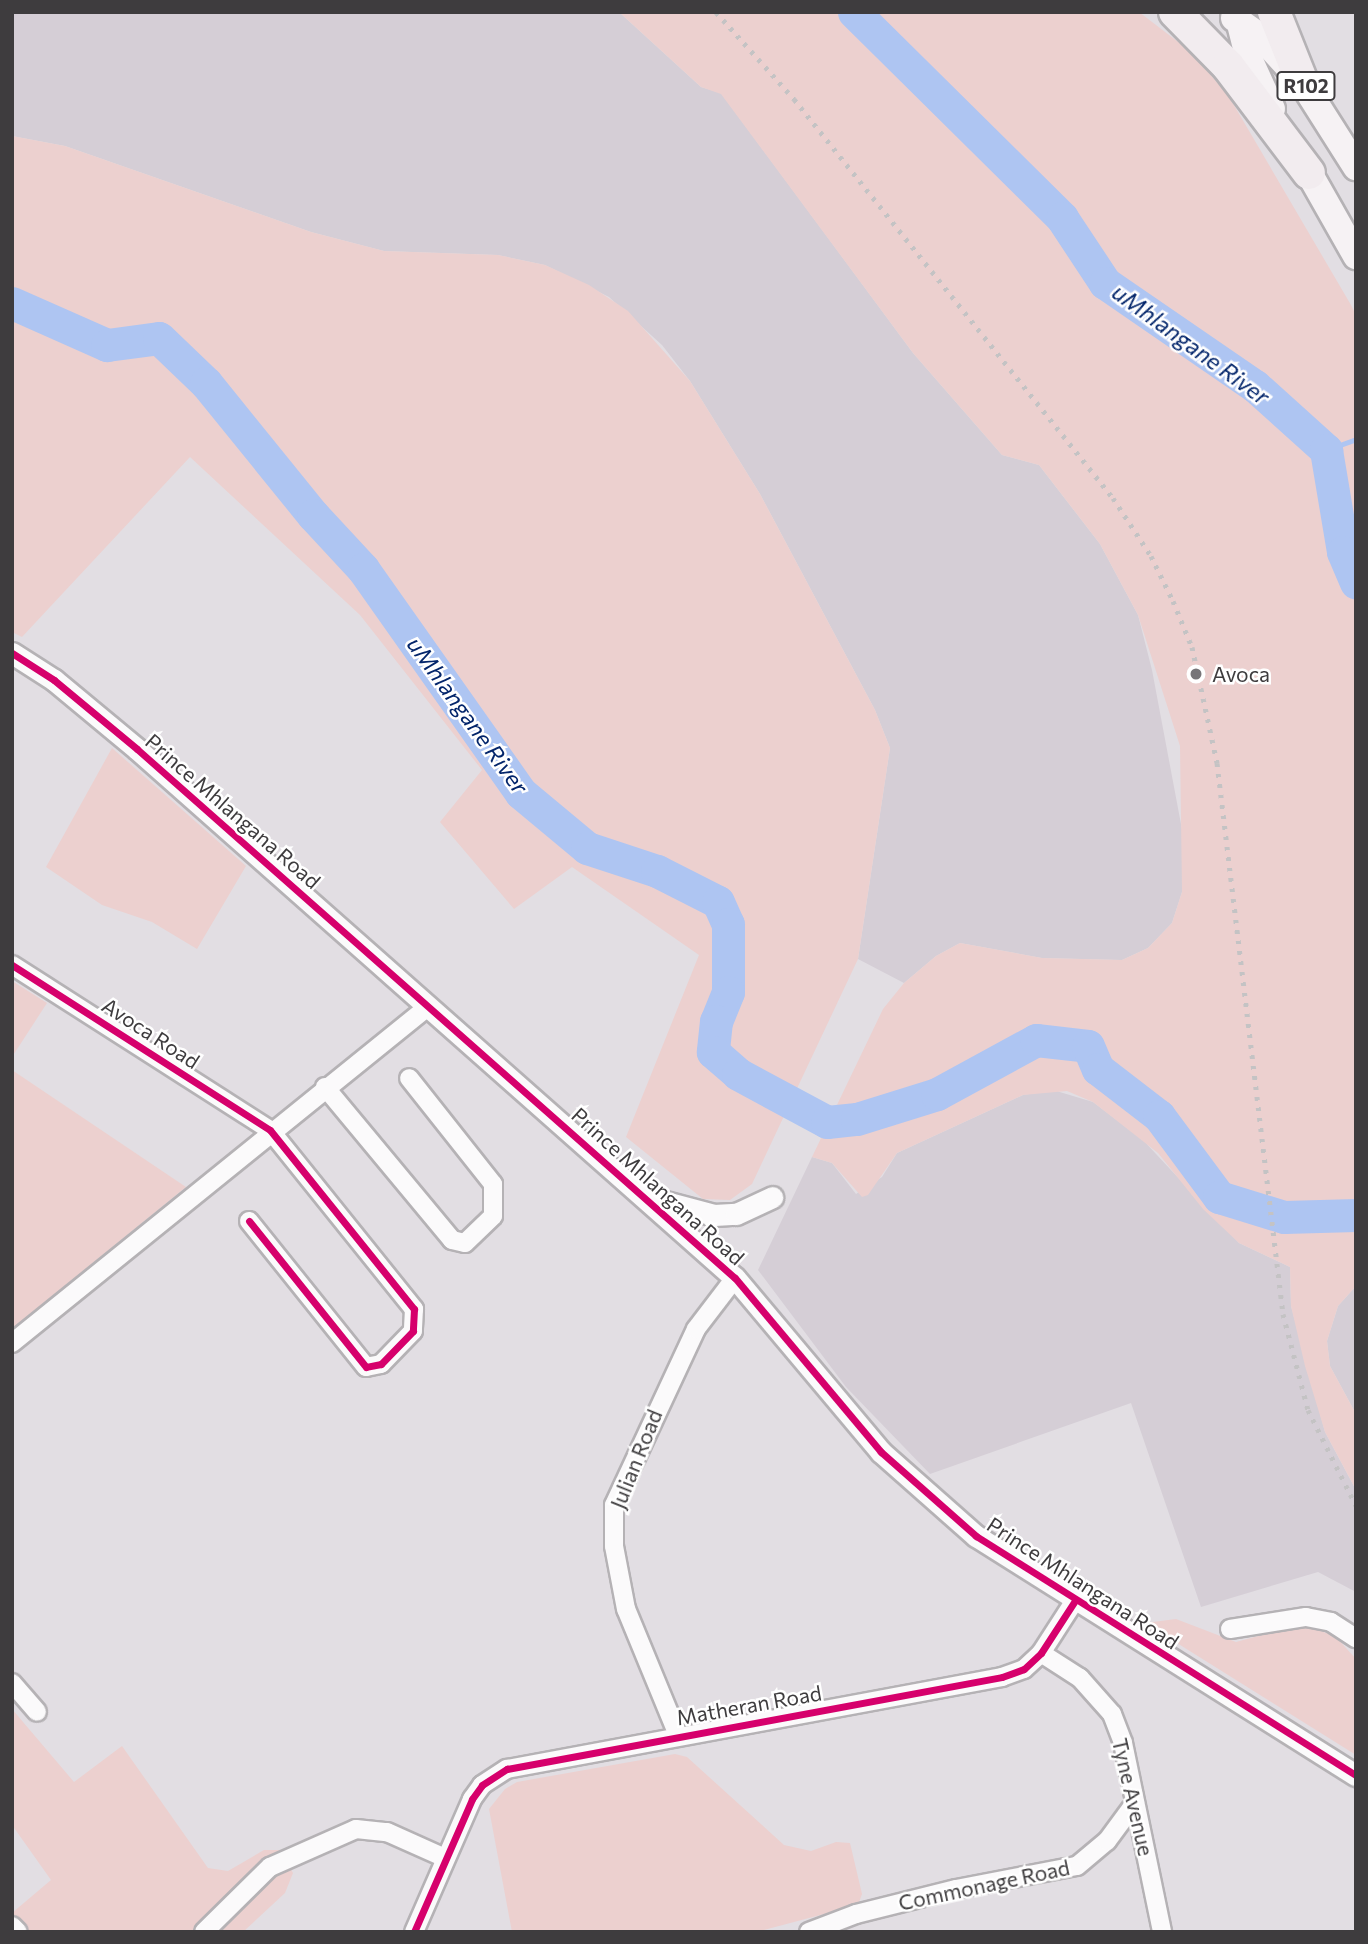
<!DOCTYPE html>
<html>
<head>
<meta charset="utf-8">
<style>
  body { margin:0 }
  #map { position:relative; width:1368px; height:1944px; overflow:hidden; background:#e2dee3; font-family:Commissioner,sans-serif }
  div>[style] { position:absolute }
  .built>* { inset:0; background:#d5ced6 }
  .green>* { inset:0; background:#ecd0cf }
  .stream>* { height:5px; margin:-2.5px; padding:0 2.5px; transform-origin:2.5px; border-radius:2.5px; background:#aec5f2 }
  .river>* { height:33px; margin:-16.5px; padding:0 16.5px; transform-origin:16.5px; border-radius:16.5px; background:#aec5f2 }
  .roads { filter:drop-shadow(2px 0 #b5b2b5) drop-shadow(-2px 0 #b5b2b5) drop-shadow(0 2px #b5b2b5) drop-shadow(0 -2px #b5b2b5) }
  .minor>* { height:18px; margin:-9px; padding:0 9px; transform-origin:9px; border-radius:9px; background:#fbfafb }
  .tertiary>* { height:21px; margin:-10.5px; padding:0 10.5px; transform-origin:10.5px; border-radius:10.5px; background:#fbfafb }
  .primary>* { height:26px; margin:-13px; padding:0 13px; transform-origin:13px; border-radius:13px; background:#f6f2f4 }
  .motorway>* { height:32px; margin:-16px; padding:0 16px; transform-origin:16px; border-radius:16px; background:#f2ecef }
  .rail>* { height:5px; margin-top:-2.5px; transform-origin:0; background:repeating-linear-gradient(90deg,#c4c3c4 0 3.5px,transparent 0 10.5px) }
  .cycleway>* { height:7px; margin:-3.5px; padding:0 3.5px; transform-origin:3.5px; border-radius:3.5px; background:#d6006c }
  .dots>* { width:19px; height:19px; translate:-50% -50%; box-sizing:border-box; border:4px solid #fff; border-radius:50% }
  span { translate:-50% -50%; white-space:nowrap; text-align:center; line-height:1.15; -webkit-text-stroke:5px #fff; paint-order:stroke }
  .shield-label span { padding:2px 5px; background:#fff; border:2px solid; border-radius:5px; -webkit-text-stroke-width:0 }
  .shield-label { font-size:19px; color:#3e3c3e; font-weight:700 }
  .poi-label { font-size:21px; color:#3e3c3e }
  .left { translate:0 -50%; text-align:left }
  .street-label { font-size:21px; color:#3e3c3e }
  .water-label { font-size:23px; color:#03256b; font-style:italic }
  .frame { position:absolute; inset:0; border:14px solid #3e3c3e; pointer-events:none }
</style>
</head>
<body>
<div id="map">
  <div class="built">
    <div style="clip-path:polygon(12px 12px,619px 12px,701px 87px,721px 93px,913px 353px,1002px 455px,1039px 465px,1100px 544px,1138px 615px,1152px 670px,1184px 840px,1182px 892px,1172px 923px,1148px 948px,1122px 960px,1042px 958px,960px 943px,936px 956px,904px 983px,858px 959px,890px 748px,875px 710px,760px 494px,690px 381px,662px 345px,609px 297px,545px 265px,498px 255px,384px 251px,311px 232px,65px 146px,12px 136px)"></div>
    <div style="clip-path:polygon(1053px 1090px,1093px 1102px,1143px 1140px,1239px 1243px,1290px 1267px,1291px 1306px,1325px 1432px,1356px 1490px,1356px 1592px,1318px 1572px,1201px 1607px,1131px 1403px,930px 1474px,846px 1387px,758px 1270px,812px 1157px,832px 1163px,856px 1194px,882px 1177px,897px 1153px,1023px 1095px)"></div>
    <div style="clip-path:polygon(1356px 1286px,1356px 1414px,1330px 1366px,1327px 1341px,1338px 1306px)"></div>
  </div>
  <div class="green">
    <div style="clip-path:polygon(619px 12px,1139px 12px,1190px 51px,1228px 95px,1351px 305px,1356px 315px,1356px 1286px,1338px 1306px,1327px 1341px,1330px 1366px,1356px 1414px,1356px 1490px,1325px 1432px,1305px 1366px,1291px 1306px,1290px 1267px,1239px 1243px,1203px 1209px,1158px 1153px,1093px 1102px,1067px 1091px,1023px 1095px,897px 1153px,868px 1195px,862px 1197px,832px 1163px,812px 1157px,883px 1009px,904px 983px,936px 956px,960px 943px,1042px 958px,1122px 960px,1148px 948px,1172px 923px,1182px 892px,1180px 746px,1138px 615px,1100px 544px,1039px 465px,1002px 455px,913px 353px,721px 94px,701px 87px)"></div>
    <div style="clip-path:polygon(12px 136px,65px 146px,311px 232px,384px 251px,498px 255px,545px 265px,589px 285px,628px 311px,690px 381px,760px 494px,875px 710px,890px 748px,858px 959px,752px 1184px,730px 1200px,703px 1199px,626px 1137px,699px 955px,572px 867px,514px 909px,440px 822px,482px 770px,360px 615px,190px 457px,22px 637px,12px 632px)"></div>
    <div style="clip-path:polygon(112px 748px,246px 866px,197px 949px,152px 922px,102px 905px,46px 867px)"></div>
    <div style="clip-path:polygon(12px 981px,47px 1003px,12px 1057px)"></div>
    <div style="clip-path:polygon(12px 1070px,186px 1187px,12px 1329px)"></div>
    <div style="clip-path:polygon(1176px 1619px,1236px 1642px,1291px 1627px,1314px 1628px,1336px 1637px,1356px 1659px,1356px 1755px,1145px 1623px)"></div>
    <div style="clip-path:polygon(12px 1709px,74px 1782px,122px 1746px,208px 1868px,228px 1871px,264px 1850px,280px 1850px,293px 1873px,285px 1893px,243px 1932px,12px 1932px,12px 1913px,51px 1880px,12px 1825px)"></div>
    <div style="clip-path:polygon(675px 1754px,687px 1757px,784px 1845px,811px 1851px,836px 1842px,850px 1843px,862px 1894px,858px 1905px,756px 1932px,512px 1932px,489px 1809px,505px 1789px,517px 1782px)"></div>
  </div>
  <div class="stream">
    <div style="left:1326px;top:450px;width:32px;rotate:-20deg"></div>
  </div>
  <div class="river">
    <div style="left:854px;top:12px;width:293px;rotate:44.7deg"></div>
    <div style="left:1062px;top:218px;width:78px;rotate:56.5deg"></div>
    <div style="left:1105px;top:283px;width:182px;rotate:34.5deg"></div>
    <div style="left:1255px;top:386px;width:96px;rotate:42deg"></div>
    <div style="left:1326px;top:450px;width:103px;rotate:80.5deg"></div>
    <div style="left:1343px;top:552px;width:33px;rotate:67deg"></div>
    <div style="left:12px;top:303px;width:104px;rotate:23.9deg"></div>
    <div style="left:107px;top:345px;width:52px;rotate:-7.7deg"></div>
    <div style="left:159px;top:338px;width:65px;rotate:43.8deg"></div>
    <div style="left:206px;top:383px;width:170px;rotate:51deg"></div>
    <div style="left:313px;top:515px;width:74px;rotate:47.2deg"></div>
    <div style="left:363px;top:569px;width:274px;rotate:54.8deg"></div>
    <div style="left:521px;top:793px;width:86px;rotate:39.8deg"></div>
    <div style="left:587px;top:848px;width:74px;rotate:18.2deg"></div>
    <div style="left:657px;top:871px;width:68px;rotate:26.9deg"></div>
    <div style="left:718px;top:902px;width:24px;rotate:66deg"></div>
    <div style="left:728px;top:924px;width:68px;rotate:90deg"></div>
    <div style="left:728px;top:992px;width:31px;rotate:112deg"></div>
    <div style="left:716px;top:1021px;width:31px;rotate:96deg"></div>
    <div style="left:713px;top:1052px;width:33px;rotate:41deg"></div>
    <div style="left:738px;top:1074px;width:101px;rotate:28.3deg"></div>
    <div style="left:827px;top:1122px;width:30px;rotate:-6deg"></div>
    <div style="left:857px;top:1119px;width:84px;rotate:-17.4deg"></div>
    <div style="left:937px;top:1094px;width:113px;rotate:-28.6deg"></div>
    <div style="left:1036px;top:1040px;width:52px;rotate:6.6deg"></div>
    <div style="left:1088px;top:1046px;width:25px;rotate:67deg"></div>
    <div style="left:1098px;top:1069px;width:77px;rotate:37.6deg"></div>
    <div style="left:1159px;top:1116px;width:101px;rotate:53.5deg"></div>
    <div style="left:1219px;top:1197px;width:68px;rotate:17.1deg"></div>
    <div style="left:1284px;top:1217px;width:72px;rotate:-1.6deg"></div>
  </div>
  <div class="roads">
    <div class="minor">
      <div style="left:12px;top:965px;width:306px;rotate:32.6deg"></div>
      <div style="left:270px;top:1130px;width:230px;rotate:51.2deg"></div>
      <div style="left:414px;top:1309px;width:22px;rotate:93deg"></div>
      <div style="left:413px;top:1331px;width:46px;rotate:134.1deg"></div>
      <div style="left:381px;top:1364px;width:15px;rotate:169deg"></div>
      <div style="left:366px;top:1367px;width:187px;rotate:-128.7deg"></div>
      <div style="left:325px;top:1087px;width:199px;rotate:50.3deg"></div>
      <div style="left:452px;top:1240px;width:13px;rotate:13deg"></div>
      <div style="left:465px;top:1243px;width:39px;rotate:-44deg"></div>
      <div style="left:493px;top:1216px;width:32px;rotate:-90deg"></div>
      <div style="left:493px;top:1184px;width:135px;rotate:-128.4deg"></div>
      <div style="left:12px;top:1343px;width:536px;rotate:-38.94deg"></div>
      <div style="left:1230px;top:1629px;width:77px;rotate:-9deg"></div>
      <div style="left:1306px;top:1617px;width:25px;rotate:11deg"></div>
      <div style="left:1331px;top:1622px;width:30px;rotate:33deg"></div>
      <div style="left:1041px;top:1653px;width:46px;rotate:32.7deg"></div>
      <div style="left:1080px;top:1678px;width:48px;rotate:48.4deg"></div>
      <div style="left:1112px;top:1714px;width:31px;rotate:69deg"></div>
      <div style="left:1123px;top:1743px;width:193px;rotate:78.3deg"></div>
      <div style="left:12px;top:1683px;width:38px;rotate:49deg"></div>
      <div style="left:678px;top:1735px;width:136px;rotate:-112.4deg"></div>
      <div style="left:626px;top:1609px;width:64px;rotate:-100.8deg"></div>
      <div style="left:614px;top:1546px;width:41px;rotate:-90deg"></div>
      <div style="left:614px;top:1505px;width:194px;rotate:-65deg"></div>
      <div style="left:696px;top:1329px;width:64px;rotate:-52.6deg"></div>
      <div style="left:12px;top:1926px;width:8px;rotate:45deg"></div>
      <div style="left:204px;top:1932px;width:93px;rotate:-44.6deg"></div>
      <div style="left:270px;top:1867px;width:94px;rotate:-23.8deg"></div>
      <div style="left:356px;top:1829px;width:31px;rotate:6deg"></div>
      <div style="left:387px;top:1832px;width:64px;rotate:24.1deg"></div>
      <div style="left:414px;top:1932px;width:145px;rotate:-66.4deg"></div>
      <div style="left:472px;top:1799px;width:17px;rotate:-54deg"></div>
      <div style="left:482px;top:1785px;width:30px;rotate:-33deg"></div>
      <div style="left:507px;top:1769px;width:503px;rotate:-10.53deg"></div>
      <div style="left:1002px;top:1677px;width:23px;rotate:-20deg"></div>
      <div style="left:1024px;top:1669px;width:23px;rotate:-43deg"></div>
      <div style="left:1041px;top:1653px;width:61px;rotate:-57.1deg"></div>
      <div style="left:809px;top:1932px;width:50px;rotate:-21deg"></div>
      <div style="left:856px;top:1914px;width:103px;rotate:-14deg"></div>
      <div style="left:956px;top:1889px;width:123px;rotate:-10.8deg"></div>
      <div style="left:1077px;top:1866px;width:39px;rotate:-40deg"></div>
      <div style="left:1107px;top:1841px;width:47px;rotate:-53.6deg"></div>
    </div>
    <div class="tertiary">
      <div style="left:12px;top:653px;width:50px;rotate:32.7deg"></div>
      <div style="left:54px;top:680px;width:108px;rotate:39.7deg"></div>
      <div style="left:137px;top:749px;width:798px;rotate:41.5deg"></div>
      <div style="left:735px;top:1278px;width:227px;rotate:50deg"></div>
      <div style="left:881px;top:1452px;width:127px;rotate:41.5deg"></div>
      <div style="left:976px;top:1536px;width:449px;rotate:32.2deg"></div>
      <div style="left:650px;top:1198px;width:66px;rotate:14.9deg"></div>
      <div style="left:714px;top:1215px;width:22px;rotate:-3deg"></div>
      <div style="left:736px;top:1214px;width:40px;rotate:-25deg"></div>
    </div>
    <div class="primary">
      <div style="left:1237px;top:12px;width:45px;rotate:76deg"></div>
      <div style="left:1248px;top:56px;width:58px;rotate:65.6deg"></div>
      <div style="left:1234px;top:18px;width:33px;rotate:35deg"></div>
      <div style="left:1261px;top:37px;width:61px;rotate:47.7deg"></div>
      <div style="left:1302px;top:82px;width:101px;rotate:57.6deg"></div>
      <div style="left:1300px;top:157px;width:114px;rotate:60.5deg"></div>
    </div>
    <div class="motorway">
      <div style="left:1175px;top:12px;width:76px;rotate:45.5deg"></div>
      <div style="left:1228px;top:66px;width:134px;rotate:52.9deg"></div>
      <div style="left:1274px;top:12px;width:75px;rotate:68.2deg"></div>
    </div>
  </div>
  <div class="rail">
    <div style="left:716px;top:12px;width:117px;rotate:48.1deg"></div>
    <div style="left:794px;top:99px;width:511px;rotate:51.36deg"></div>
    <div style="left:1113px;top:498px;width:69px;rotate:56.8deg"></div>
    <div style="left:1151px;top:556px;width:50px;rotate:63.9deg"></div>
    <div style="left:1173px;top:601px;width:50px;rotate:67.6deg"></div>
    <div style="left:1192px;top:647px;width:119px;rotate:77.8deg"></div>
    <div style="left:1217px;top:763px;width:555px;rotate:83.17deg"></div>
    <div style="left:1283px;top:1314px;width:99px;rotate:75.4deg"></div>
    <div style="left:1308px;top:1410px;width:107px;rotate:63.4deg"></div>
  </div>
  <div class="cycleway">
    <div style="left:12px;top:653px;width:50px;rotate:32.7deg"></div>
    <div style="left:54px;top:680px;width:108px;rotate:39.7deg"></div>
    <div style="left:137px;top:749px;width:798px;rotate:41.5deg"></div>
    <div style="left:735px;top:1278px;width:227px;rotate:50deg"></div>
    <div style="left:881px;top:1452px;width:127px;rotate:41.5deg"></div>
    <div style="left:976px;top:1536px;width:449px;rotate:32.2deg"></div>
    <div style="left:12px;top:965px;width:306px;rotate:32.6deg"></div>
    <div style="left:270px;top:1130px;width:230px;rotate:51.2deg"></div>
    <div style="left:414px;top:1309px;width:22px;rotate:93deg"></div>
    <div style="left:413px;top:1331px;width:46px;rotate:134.1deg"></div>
    <div style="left:381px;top:1364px;width:15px;rotate:169deg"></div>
    <div style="left:366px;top:1367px;width:187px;rotate:-128.7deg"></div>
    <div style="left:414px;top:1932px;width:145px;rotate:-66.4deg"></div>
    <div style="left:472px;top:1799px;width:17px;rotate:-54deg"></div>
    <div style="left:482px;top:1785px;width:30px;rotate:-33deg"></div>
    <div style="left:507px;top:1769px;width:503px;rotate:-10.53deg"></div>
    <div style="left:1002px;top:1677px;width:23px;rotate:-20deg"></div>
    <div style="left:1024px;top:1669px;width:23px;rotate:-43deg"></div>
    <div style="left:1041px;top:1653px;width:61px;rotate:-57.1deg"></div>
  </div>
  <div class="dots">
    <div style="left:1196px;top:674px;background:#777578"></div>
  </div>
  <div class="shield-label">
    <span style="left:1306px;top:86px">R102</span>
  </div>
  <div class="poi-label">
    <span class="left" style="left:1212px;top:674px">Avoca</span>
  </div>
  <div class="street-label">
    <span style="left:233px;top:811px;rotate:41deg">Prince Mhlangana Road</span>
    <span style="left:151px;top:1033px;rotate:33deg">Avoca Road</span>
    <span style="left:658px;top:1186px;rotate:42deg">Prince Mhlangana Road</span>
    <span style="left:636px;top:1459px;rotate:-68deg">Julian Road</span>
    <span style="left:1083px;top:1583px;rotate:33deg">Prince Mhlangana Road</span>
    <span style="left:749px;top:1705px;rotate:-10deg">Matheran Road</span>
    <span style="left:1133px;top:1797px;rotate:77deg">Tyne Avenue</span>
    <span style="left:984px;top:1885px;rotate:-12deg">Commonage Road</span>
  </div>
  <div class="water-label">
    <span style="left:1191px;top:344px;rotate:36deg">uMhlangane River</span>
    <span style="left:468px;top:715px;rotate:54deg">uMhlangane River</span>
  </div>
  <div class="frame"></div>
</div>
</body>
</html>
